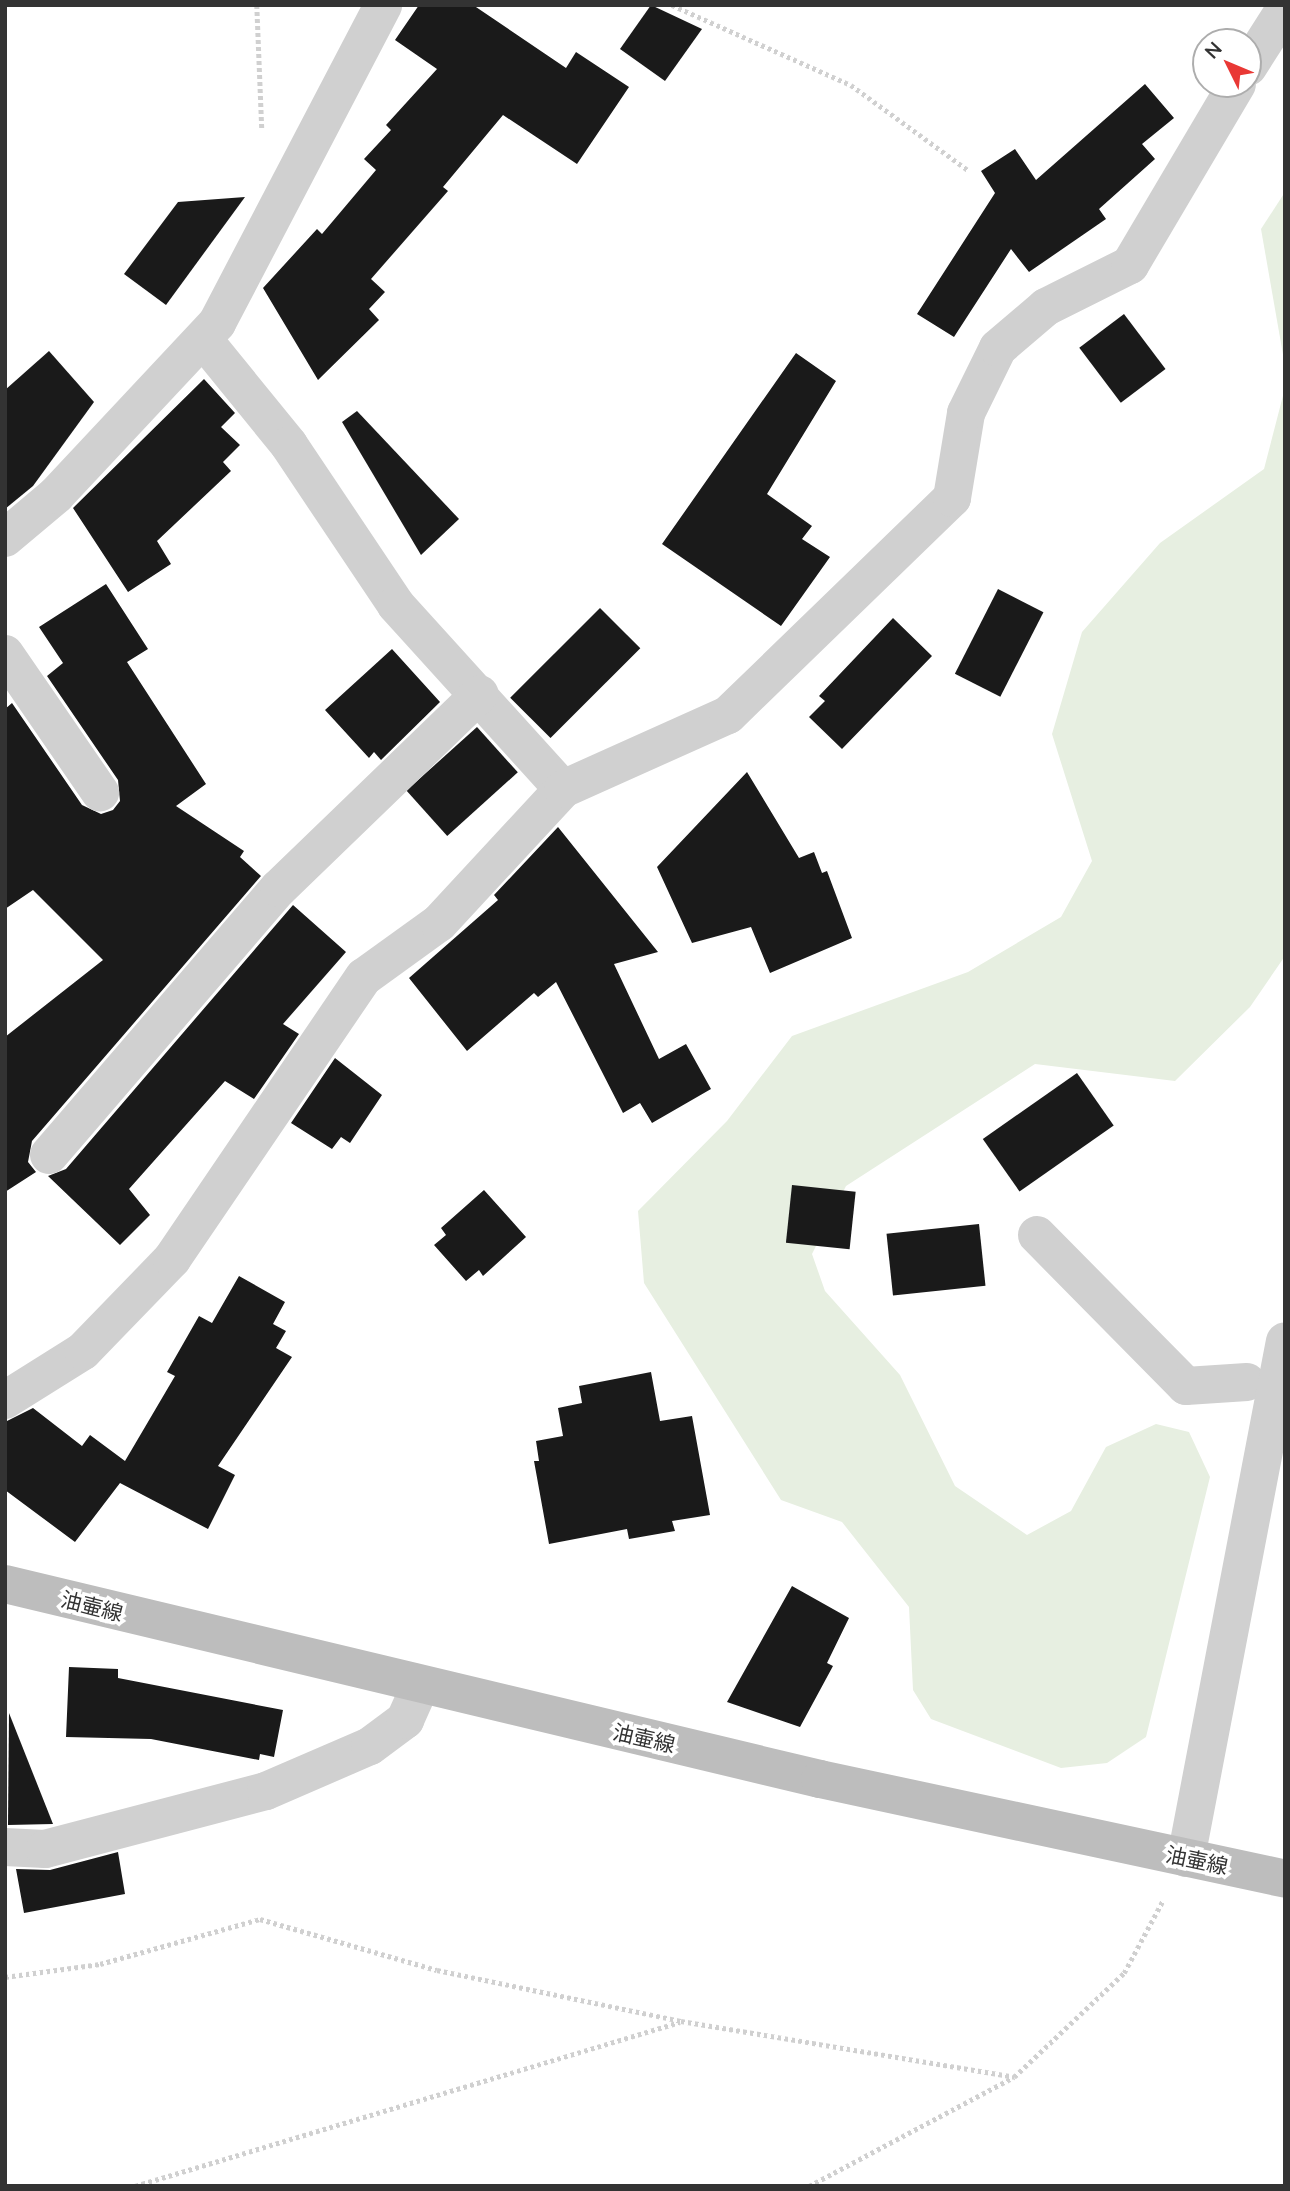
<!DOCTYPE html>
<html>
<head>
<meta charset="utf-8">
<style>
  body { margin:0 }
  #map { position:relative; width:1290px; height:2191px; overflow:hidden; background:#fff; font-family:Mulish,"Noto Sans JP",sans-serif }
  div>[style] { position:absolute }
  .green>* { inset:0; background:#e7efe1 }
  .building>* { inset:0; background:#1a1a1a; transform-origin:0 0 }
  .path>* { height:4.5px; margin-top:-2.25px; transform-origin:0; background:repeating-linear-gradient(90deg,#d0d0d0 0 3.5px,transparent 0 7px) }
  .minor>* { height:38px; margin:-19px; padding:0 19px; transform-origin:19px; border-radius:19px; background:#d0d0d0 }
  .tertiary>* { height:38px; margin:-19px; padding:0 19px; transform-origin:19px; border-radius:19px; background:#d0d0d0 }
  .secondary>* { height:38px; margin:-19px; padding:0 19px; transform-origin:19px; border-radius:19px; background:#bdbdbd }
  span { translate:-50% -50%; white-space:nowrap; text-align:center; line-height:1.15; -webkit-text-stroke:7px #fff; paint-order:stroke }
  .street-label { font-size:21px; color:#333 }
  .frame { position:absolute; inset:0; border:7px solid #333; pointer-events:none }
  .north { position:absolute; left:1192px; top:28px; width:70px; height:70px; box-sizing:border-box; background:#fff; border:2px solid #adadad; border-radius:50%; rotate:313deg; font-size:19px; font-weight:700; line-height:28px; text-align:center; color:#333 }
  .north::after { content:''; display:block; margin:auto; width:24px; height:32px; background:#e93835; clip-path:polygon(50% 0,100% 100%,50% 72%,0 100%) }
</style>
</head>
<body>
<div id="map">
  <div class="green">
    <div style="clip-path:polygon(1285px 192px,1285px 366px,1261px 229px)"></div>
    <div style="clip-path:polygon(1285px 388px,1285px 956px,1250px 1007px,1175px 1081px,1035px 1064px,846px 1186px,812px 1254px,825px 1291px,900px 1375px,955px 1486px,1027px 1535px,1071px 1511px,1106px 1447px,1156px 1424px,1189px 1432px,1210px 1477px,1146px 1737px,1107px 1763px,1061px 1768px,931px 1719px,913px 1690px,909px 1607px,842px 1522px,781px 1500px,644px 1283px,638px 1211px,727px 1121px,792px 1036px,968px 972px,1061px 917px,1092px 861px,1052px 734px,1082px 632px,1160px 543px,1264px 469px)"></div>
  </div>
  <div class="building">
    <div style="clip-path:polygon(419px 5px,473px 5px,566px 68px,576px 52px,629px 87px,577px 164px,503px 115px,443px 187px,448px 191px,371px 279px,385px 292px,369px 309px,379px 320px,318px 380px,263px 288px,317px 229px,322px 234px,376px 170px,364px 159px,391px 130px,386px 125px,437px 69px,395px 40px)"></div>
    <div style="clip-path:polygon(651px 5px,702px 29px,665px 81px,620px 49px)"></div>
    <div style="clip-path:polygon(1145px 84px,1174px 118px,1142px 144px,1155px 159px,1099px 209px,1106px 219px,1029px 272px,1011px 249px,954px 337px,917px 314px,995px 193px,981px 171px,1015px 149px,1036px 180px)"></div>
    <div style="clip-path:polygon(245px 197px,166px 305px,124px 274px,178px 202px)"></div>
    <div style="left:1124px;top:314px;width:69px;height:56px;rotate:53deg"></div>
    <div style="clip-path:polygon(49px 351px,94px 402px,33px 486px,5px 509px,5px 390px)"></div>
    <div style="clip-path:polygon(796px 353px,836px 381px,767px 494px,812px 526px,802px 539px,830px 557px,781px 626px,662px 544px)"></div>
    <div style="clip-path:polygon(204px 379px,235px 413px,221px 427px,240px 445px,223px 462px,231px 471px,157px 541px,171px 564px,128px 592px,73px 508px)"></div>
    <div style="clip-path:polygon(357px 411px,459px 519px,421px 555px,342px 422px)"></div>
    <div style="clip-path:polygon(106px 584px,148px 649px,127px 662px,206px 784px,176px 806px,244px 851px,240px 857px,261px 876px,32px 1141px,28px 1162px,36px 1172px,5px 1192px,5px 1037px,103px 960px,33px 890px,5px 909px,5px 709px,12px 703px,82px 805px,101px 814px,113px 810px,120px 801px,118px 780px,47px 676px,63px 663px,39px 627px)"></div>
    <div style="left:998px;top:589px;width:51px;height:95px;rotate:27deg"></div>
    <div style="left:600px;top:608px;width:57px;height:127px;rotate:45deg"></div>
    <div style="clip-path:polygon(893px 618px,932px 656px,842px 749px,809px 717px,825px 701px,819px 696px)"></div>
    <div style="clip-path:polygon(392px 649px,440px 702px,381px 760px,374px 752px,369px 758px,325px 710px)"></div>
    <div style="left:477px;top:727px;width:61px;height:95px;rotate:48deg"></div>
    <div style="clip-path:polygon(747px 772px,799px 858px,814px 852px,822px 873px,827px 871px,852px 938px,770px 973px,751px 927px,692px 943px,657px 867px)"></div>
    <div style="clip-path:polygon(558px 827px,658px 952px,614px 964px,659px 1059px,686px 1044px,711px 1089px,652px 1123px,640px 1103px,623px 1113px,556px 982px,538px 997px,534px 993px,467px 1051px,409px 978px,498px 900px,494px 895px)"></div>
    <div style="clip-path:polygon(293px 905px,346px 952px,283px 1024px,299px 1034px,254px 1099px,225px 1081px,129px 1189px,150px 1215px,120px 1245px,48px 1176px,66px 1169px)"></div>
    <div style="clip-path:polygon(335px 1058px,382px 1095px,350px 1143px,341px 1137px,332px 1149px,291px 1123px)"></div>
    <div style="left:1077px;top:1073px;width:64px;height:115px;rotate:55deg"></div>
    <div style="left:792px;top:1185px;width:64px;height:58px;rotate:6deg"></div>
    <div style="clip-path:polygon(484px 1190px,526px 1237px,483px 1276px,479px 1270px,466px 1281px,434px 1245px,446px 1235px,441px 1228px)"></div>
    <div style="left:979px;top:1224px;width:62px;height:93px;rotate:84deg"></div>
    <div style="clip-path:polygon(239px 1276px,285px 1302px,273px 1324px,286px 1331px,276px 1348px,292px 1357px,218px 1466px,235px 1475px,208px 1529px,120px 1483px,75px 1542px,5px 1490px,5px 1422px,33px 1408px,82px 1446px,90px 1435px,125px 1461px,175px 1376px,167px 1372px,199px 1316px,212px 1323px)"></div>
    <div style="clip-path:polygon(651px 1372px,660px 1421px,692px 1416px,710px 1515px,672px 1521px,675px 1531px,629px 1539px,627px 1529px,549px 1544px,534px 1461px,539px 1461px,536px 1441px,563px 1436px,558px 1408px,582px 1403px,579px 1386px)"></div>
    <div style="clip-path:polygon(792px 1586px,849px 1618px,827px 1663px,833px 1666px,800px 1727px,727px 1702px)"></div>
    <div style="clip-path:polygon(69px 1667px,118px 1669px,118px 1678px,283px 1710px,274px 1757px,260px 1754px,259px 1760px,151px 1739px,66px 1737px)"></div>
    <div style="clip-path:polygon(9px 1713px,53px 1824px,8px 1825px)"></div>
    <div style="clip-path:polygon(118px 1852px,125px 1894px,24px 1913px,16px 1869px,50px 1870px)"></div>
  </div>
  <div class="path">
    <div style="left:257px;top:5px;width:125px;rotate:87.7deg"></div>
    <div style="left:672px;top:5px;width:196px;rotate:24.1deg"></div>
    <div style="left:851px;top:85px;width:145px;rotate:36deg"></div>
    <div style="left:5px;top:1977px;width:96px;rotate:-7.8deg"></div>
    <div style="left:100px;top:1964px;width:166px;rotate:-15.7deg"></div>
    <div style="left:260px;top:1919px;width:184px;rotate:16.1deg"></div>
    <div style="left:437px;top:1970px;width:249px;rotate:11.8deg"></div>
    <div style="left:681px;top:2021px;width:338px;rotate:9.5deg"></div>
    <div style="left:135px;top:2186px;width:569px;rotate:-16.75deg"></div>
    <div style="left:809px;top:2186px;width:232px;rotate:-28deg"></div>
    <div style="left:1014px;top:2077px;width:151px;rotate:-43.4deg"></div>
    <div style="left:1124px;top:1973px;width:81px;rotate:-61.8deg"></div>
  </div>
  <div class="minor">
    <div style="left:1248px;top:67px;width:69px;rotate:-57.5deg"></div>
    <div style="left:203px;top:339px;width:136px;rotate:50.9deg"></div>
    <div style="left:289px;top:445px;width:192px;rotate:56.2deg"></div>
    <div style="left:396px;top:605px;width:248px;rotate:47.8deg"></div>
    <div style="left:5px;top:538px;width:67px;rotate:-40.1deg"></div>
    <div style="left:56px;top:495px;width:236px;rotate:-46.9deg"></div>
    <div style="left:217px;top:323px;width:359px;rotate:-62.4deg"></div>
    <div style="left:5px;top:654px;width:168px;rotate:55.5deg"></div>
    <div style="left:49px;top:1155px;width:352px;rotate:-49.3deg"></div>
    <div style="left:279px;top:888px;width:279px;rotate:-44deg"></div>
    <div style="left:1037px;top:1235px;width:212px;rotate:45.4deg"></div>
    <div style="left:1186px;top:1386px;width:61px;rotate:-3.8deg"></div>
    <div style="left:5px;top:1400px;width:92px;rotate:-32.1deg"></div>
    <div style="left:83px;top:1351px;width:128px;rotate:-45.9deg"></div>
    <div style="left:172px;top:1259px;width:341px;rotate:-55.8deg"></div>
    <div style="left:364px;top:977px;width:92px;rotate:-35.8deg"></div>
    <div style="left:439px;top:923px;width:183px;rotate:-47.2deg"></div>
    <div style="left:563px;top:789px;width:181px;rotate:-24.2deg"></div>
    <div style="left:728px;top:715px;width:312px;rotate:-44.1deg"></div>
    <div style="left:952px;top:498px;width:86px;rotate:-80.6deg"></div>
    <div style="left:966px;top:413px;width:72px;rotate:-63.8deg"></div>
    <div style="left:998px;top:348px;width:63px;rotate:-40.5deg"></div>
    <div style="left:1046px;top:307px;width:94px;rotate:-26.6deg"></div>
    <div style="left:1130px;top:265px;width:210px;rotate:-59.4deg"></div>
    <div style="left:5px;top:1847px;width:40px;rotate:2.9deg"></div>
    <div style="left:45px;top:1849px;width:228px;rotate:-14.7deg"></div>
    <div style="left:266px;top:1791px;width:113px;rotate:-23.4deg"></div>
    <div style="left:370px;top:1746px;width:44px;rotate:-36.6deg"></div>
    <div style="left:405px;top:1720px;width:37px;rotate:-66deg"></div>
  </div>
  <div class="tertiary">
    <div style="left:1186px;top:1858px;width:526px;rotate:-79.16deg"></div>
  </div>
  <div class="secondary">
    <div style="left:5px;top:1584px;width:838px;rotate:13.46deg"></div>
    <div style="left:820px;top:1779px;width:476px;rotate:12.1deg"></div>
  </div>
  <div class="street-label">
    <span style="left:92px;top:1606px;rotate:14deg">油壷線</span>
    <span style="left:644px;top:1738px;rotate:13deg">油壷線</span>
    <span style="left:1197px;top:1860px;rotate:12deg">油壷線</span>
  </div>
  <div class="frame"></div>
  <div class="north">N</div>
</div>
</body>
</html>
